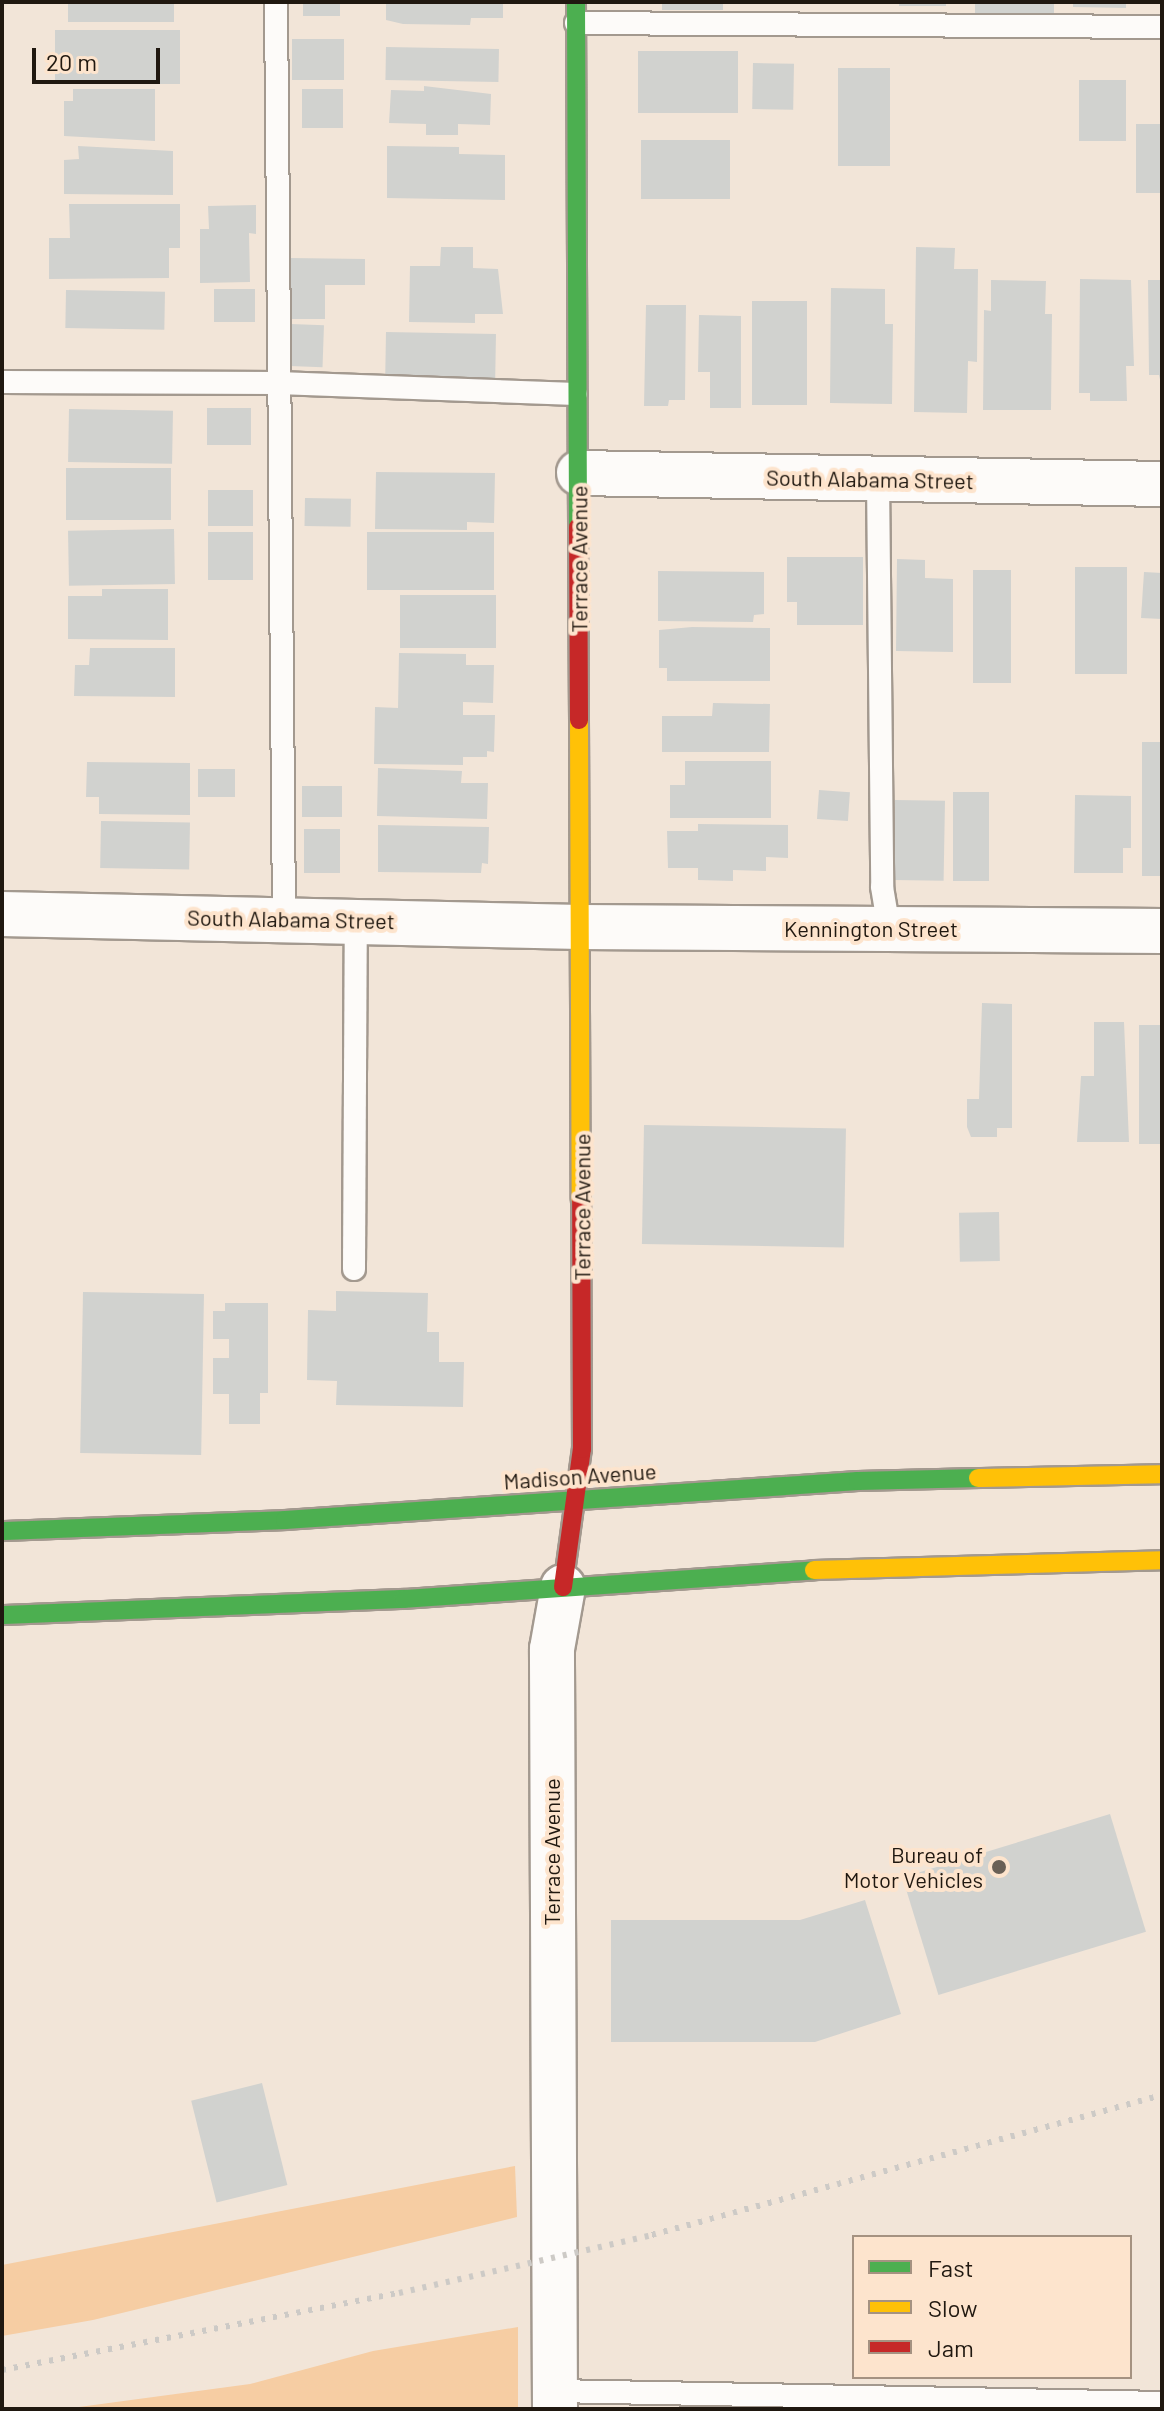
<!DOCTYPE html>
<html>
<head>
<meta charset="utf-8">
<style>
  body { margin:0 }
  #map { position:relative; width:1164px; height:2411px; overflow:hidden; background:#f2e5d8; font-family:Barlow,sans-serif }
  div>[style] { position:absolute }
  .green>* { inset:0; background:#f6cda3 }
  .building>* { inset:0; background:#d1d2cf; transform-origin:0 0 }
  .roads { filter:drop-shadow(2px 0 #a3998f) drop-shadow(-2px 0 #a3998f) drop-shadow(0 2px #a3998f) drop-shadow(0 -2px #a3998f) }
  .lane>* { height:22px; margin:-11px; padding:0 11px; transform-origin:11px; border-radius:11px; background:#fdfbf9 }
  .street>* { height:44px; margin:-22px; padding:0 22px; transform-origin:22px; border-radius:22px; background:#fdfbf9 }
  .fast>* { height:18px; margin:-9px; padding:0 9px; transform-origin:9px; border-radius:9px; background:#4caf50 }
  .slow>* { height:18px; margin:-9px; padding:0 9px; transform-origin:9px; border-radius:9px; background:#ffc107 }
  .jam>* { height:18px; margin:-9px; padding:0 9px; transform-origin:9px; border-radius:9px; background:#c62828 }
  .rail>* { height:6px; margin-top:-3px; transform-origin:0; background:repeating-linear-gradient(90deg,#cdcac6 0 4px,transparent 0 12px) }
  .dots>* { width:22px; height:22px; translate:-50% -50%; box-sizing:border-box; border:4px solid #fde4cd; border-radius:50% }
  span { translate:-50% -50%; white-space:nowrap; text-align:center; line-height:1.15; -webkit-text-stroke:8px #fde4cd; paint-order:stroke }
  .street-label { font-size:22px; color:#201810 }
  .poi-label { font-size:22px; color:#201810 }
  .right { translate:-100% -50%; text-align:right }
  .frame { position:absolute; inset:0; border:4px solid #201810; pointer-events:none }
  .legend { position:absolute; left:852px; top:2235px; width:280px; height:144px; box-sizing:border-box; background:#fde4cd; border:2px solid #a59281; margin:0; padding:10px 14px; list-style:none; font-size:24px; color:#201810 }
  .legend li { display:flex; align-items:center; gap:16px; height:40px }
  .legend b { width:40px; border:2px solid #a59281 }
  .scale { position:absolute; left:32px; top:48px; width:128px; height:36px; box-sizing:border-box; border:4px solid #201810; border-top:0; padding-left:10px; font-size:24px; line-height:28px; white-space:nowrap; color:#201810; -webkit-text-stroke:6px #fde4cd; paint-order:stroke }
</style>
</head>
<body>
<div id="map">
  <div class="green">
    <div style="clip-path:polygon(515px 2166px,517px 2217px,93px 2320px,2px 2336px,2px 2265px)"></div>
    <div style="clip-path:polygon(518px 2327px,518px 2409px,64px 2409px,250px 2384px,373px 2351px)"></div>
  </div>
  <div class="building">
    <div style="left:68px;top:2px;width:106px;height:20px"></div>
    <div style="left:303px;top:2px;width:37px;height:14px"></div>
    <div style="clip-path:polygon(386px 2px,503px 2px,503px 18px,471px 18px,470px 25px,403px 24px,386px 20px)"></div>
    <div style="left:662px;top:2px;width:61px;height:8px"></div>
    <div style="left:899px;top:2px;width:47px;height:4px"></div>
    <div style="left:975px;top:2px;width:79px;height:11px"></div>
    <div style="clip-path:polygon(1073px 2px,1126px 2px,1126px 8px,1073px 7px)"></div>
    <div style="left:55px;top:30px;width:125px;height:54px"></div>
    <div style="left:292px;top:39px;width:52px;height:41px"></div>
    <div style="left:386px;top:47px;width:113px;height:33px;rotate:1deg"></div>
    <div style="left:638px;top:51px;width:100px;height:62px"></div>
    <div style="left:753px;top:63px;width:41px;height:46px;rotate:1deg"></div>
    <div style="left:838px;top:68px;width:52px;height:98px"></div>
    <div style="left:1079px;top:80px;width:47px;height:61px"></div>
    <div style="clip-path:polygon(424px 86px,491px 94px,490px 125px,458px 124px,458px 135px,426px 135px,426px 124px,389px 123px,391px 90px,424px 91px)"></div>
    <div style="clip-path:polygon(73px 89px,155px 89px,155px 141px,64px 136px,64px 101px,73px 101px)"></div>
    <div style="left:302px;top:89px;width:41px;height:39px"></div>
    <div style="left:1136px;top:124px;width:26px;height:69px"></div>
    <div style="left:641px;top:140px;width:89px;height:59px"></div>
    <div style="clip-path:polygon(78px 146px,173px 151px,173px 195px,64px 194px,64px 160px,79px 159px)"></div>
    <div style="clip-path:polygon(387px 146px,459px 147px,459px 154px,505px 155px,505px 200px,387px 198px)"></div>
    <div style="clip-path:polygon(69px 204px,180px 204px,180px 248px,169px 248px,169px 278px,49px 279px,49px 238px,70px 238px)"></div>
    <div style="clip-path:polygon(256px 205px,256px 234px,249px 233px,250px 282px,200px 283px,200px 229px,209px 229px,208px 206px)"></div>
    <div style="clip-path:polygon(441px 247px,473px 247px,473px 268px,498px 269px,503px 314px,475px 314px,475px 323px,409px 322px,410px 266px,440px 266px)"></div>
    <div style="clip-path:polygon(916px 247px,955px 248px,954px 269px,978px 269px,977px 362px,968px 361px,967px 413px,914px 412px)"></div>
    <div style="clip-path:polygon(290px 258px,365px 259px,365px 285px,325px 285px,325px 319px,289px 319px)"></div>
    <div style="clip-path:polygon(1080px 279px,1131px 280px,1134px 366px,1126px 366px,1127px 401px,1090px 401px,1090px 393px,1079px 393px)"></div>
    <div style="clip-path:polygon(991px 280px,1046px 281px,1045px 314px,1052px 314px,1051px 410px,983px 410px,984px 310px,991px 311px)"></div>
    <div style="clip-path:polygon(1148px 280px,1162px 280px,1162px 389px,1159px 375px,1149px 375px)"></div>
    <div style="clip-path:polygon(831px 288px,885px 289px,885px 324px,893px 324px,892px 404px,830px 403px)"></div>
    <div style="left:214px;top:289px;width:41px;height:33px"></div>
    <div style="left:66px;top:290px;width:99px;height:38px;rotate:1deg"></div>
    <div style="left:752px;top:301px;width:55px;height:104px"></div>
    <div style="clip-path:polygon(646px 305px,686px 305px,685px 400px,669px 400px,668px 406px,644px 406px)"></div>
    <div style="clip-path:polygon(699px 315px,741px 316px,741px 408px,710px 408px,710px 372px,698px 372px)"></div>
    <div style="left:291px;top:324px;width:33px;height:42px;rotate:2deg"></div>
    <div style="left:386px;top:332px;width:110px;height:47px;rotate:1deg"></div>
    <div style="left:207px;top:408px;width:44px;height:37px"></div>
    <div style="left:69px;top:409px;width:104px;height:53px;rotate:1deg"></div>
    <div style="left:66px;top:468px;width:105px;height:52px"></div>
    <div style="clip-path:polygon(376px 472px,495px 473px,494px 523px,467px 522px,467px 530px,375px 529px)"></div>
    <div style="left:253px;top:490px;width:36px;height:45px;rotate:90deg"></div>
    <div style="left:305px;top:498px;width:46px;height:28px;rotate:1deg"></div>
    <div style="left:174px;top:529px;width:55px;height:106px;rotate:89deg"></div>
    <div style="left:208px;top:532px;width:45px;height:48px"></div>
    <div style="left:367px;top:532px;width:127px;height:58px"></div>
    <div style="clip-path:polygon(787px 557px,863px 557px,863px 625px,797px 625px,797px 602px,787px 602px)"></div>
    <div style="clip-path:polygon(897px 559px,925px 560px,925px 578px,953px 579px,953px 652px,896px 651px)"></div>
    <div style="left:1075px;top:567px;width:52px;height:107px"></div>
    <div style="left:973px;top:570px;width:38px;height:113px"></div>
    <div style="clip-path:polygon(658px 571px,764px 572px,764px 614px,754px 615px,753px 622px,658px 621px)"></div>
    <div style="clip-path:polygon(1144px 572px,1162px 573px,1162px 619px,1141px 618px)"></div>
    <div style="clip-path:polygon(102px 589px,168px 589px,168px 640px,68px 639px,68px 596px,102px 596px)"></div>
    <div style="left:400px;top:595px;width:96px;height:53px"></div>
    <div style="clip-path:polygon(692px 627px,770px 628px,770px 681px,667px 681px,667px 668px,659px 668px,659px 630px)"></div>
    <div style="clip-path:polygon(90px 648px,175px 648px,175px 697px,74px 696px,75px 665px,89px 665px)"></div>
    <div style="clip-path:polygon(399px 653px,466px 654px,466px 665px,494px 665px,493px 703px,463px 702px,463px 715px,495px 715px,494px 752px,487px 751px,487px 757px,463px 757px,463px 765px,374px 764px,375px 707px,398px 708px)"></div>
    <div style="clip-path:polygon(713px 703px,770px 704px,769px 752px,662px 752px,662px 716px,712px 716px)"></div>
    <div style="left:1142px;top:742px;width:20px;height:134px"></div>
    <div style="clip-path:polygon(685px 761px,771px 761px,771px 818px,670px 818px,670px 785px,685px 785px)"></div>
    <div style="clip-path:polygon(87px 762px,190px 763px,190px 815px,99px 814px,99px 797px,86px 797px)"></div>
    <div style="clip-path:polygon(378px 768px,462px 771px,461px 783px,488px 783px,487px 819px,377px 816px)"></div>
    <div style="left:198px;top:769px;width:37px;height:28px"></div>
    <div style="left:302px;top:786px;width:40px;height:31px"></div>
    <div style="left:819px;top:790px;width:31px;height:29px;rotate:4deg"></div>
    <div style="left:953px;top:792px;width:36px;height:89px"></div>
    <div style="clip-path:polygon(1075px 795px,1131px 796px,1131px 848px,1123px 848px,1123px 873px,1074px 873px)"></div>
    <div style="left:895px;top:800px;width:50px;height:80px;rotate:1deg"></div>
    <div style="left:101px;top:821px;width:89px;height:47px;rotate:1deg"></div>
    <div style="clip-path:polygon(698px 824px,788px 825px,788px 858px,766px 857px,766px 871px,733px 870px,733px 881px,698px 880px,698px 868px,668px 868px,667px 831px,698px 831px)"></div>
    <div style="clip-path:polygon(378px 825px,489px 827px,488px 864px,482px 863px,481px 873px,378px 872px)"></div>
    <div style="left:304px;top:829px;width:36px;height:44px"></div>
    <div style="clip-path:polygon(982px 1003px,1012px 1004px,1012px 1128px,997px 1128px,997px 1137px,971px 1137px,967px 1127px,967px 1099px,979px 1099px)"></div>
    <div style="clip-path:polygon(1094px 1022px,1124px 1022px,1129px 1142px,1077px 1142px,1081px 1076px,1094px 1076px)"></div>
    <div style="left:1139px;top:1025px;width:23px;height:119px"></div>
    <div style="left:644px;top:1125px;width:202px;height:119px;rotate:1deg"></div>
    <div style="left:999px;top:1212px;width:49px;height:40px;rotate:89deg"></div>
    <div style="clip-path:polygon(336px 1291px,428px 1293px,427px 1332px,439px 1332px,439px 1362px,464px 1362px,463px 1407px,336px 1405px,337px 1381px,307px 1380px,308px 1310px,336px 1311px)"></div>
    <div style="left:83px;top:1292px;width:121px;height:161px;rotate:1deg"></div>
    <div style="clip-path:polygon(225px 1303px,268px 1303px,268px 1393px,260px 1393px,260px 1424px,229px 1424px,229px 1394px,213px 1394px,213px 1358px,229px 1358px,229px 1339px,213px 1339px,213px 1311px,225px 1311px)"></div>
    <div style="left:1110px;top:1814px;width:123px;height:217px;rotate:73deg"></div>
    <div style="clip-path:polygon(865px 1900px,901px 2014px,815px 2042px,611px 2042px,611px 1920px,800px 1920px)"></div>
    <div style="left:262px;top:2083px;width:105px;height:73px;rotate:76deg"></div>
  </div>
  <div class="roads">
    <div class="lane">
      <div style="left:276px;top:2px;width:917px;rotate:89.5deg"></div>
      <div style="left:576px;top:23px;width:586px;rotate:0.39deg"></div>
      <div style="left:2px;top:382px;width:276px;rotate:0.2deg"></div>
      <div style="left:278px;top:383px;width:298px;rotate:2.1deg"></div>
      <div style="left:878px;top:479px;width:408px;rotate:89.4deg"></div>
      <div style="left:882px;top:887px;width:43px;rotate:80.5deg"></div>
      <div style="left:354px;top:1269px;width:349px;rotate:-89.7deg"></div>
      <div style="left:554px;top:2391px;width:608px;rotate:1.13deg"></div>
    </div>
    <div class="street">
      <div style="left:579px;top:473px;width:583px;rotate:1.08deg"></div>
      <div style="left:2px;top:914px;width:579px;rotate:1.29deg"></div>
      <div style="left:581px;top:927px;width:581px;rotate:0.39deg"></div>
      <div style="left:555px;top:2409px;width:760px;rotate:-90.23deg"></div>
      <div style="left:552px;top:1649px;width:63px;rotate:-79.9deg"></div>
    </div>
    <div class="fast">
      <div style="left:576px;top:2px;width:525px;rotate:89.78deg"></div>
      <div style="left:2px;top:1531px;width:283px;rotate:-2.2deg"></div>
      <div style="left:285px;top:1520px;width:574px;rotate:-3.89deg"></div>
      <div style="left:858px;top:1481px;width:120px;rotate:-1.4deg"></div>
      <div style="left:2px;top:1615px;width:402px;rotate:-2.3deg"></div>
      <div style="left:404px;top:1599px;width:411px;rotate:-4deg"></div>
    </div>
    <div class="slow">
      <div style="left:579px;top:720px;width:480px;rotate:89.8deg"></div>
      <div style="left:978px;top:1478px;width:184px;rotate:-1.2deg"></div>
      <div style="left:814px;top:1570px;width:348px;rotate:-1.6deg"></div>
    </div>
    <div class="jam">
      <div style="left:578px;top:527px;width:193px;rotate:89.7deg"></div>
      <div style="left:563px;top:1587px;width:139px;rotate:-82.2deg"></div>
      <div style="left:582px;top:1449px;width:249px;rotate:-90.2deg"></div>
    </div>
  </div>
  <div class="rail">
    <div style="left:2px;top:2370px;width:404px;rotate:-11deg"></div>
    <div style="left:399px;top:2293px;width:260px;rotate:-12.9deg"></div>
    <div style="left:652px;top:2235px;width:529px;rotate:-15.35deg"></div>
  </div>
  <div class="dots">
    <div style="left:999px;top:1867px;background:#6a6056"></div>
  </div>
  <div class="street-label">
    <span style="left:870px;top:479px;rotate:1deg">South Alabama Street</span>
    <span style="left:579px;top:559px;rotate:-90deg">Terrace Avenue</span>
    <span style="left:291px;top:919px;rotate:1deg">South Alabama Street</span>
    <span style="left:871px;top:929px">Kennington Street</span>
    <span style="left:582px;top:1207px;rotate:-90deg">Terrace Avenue</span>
    <span style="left:580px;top:1476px;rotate:-4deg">Madison Avenue</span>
    <span style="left:552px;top:1852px;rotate:-90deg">Terrace Avenue</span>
  </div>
  <div class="poi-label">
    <span class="right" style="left:983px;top:1867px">Bureau of<br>Motor Vehicles</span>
  </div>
  <div class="frame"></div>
  <ul class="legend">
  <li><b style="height:10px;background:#4caf50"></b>Fast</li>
  <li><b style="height:10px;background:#ffc107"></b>Slow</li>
  <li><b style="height:10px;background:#c62828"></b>Jam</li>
  </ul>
  <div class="scale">20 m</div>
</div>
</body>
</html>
